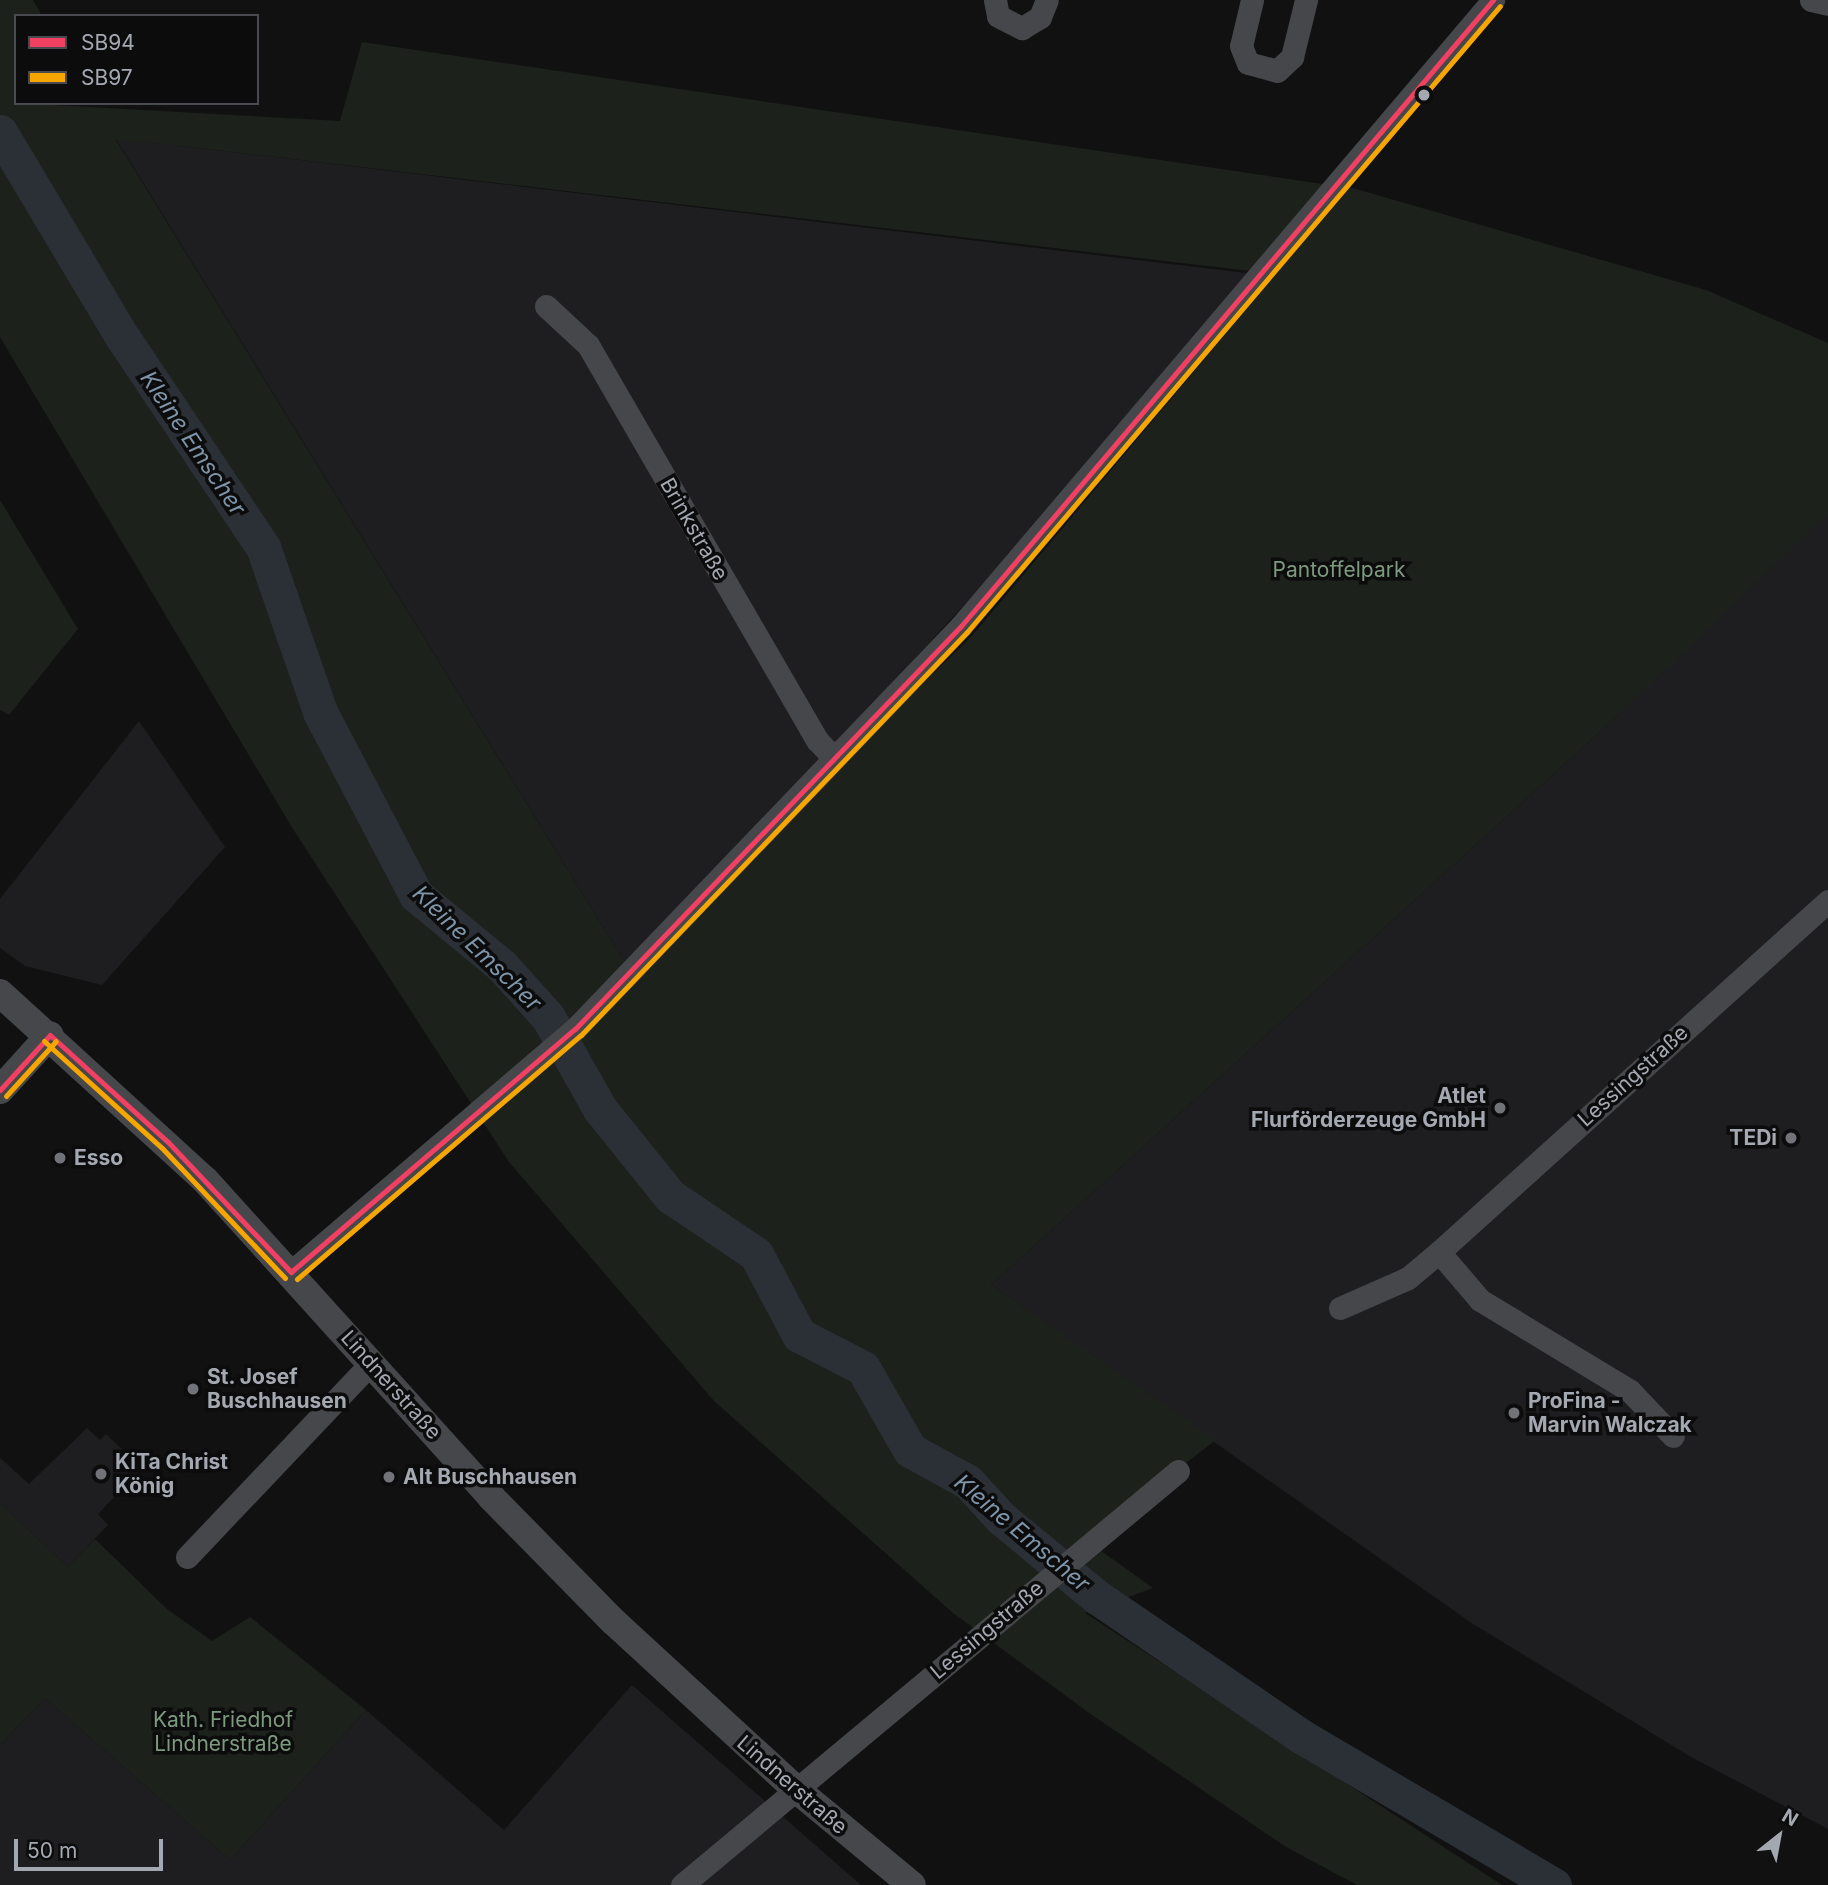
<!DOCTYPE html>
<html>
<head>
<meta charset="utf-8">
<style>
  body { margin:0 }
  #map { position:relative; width:1828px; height:1885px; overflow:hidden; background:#111112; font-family:Inter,sans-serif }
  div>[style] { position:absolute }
  .built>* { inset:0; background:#1e1e20 }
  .green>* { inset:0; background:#1c211c }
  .river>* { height:35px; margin:-17.5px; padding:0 17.5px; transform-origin:17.5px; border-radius:17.5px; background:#2a3035 }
  .minor>* { height:23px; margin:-11.5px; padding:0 11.5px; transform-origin:11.5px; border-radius:11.5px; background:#46474a }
  .tertiary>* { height:28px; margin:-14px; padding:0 14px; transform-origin:14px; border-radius:14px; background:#46474a }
  .bus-1>* { height:5px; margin:-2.5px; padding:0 2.5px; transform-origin:2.5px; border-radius:2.5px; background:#f24062 }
  .bus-2>* { height:5px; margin:-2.5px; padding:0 2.5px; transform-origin:2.5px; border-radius:2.5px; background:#f7a600 }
  .dots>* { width:19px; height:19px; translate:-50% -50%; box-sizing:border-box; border:4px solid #0c0c0d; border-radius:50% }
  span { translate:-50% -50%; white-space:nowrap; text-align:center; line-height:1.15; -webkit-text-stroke:7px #0c0c0d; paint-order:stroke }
  .street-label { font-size:21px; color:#a4a8b1 }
  .park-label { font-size:21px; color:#7d9a7f }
  .poi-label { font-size:21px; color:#a4a8b1; font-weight:700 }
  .right { translate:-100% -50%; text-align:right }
  .left { translate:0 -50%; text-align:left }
  .water-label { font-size:23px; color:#7e95a9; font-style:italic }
  .legend { position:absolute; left:14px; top:14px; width:245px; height:91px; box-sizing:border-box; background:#0c0c0d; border:2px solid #494a4f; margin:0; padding:9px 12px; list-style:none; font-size:21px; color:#a4a8b1 }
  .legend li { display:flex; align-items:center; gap:14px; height:35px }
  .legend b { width:35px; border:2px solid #494a4f }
  .north { position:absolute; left:1744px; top:1801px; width:70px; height:70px; -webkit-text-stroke:5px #0c0c0d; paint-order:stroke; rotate:31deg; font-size:19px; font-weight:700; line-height:28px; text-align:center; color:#a4a8b1 }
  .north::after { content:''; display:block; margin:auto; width:24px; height:32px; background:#a4a8b1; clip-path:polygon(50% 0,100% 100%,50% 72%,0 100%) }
  .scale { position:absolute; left:14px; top:1839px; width:149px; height:32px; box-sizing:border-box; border:4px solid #a4a8b1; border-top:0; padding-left:9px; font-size:21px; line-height:24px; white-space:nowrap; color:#a4a8b1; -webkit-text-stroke:5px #0c0c0d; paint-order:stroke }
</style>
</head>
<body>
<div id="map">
  <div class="built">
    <div style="clip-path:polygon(116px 139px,182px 146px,1246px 273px,1234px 312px,629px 969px)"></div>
    <div style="clip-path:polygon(1824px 513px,1828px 514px,1828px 1829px,1691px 1757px,1473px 1624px,991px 1285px,1602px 730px)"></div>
    <div style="clip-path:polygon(139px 721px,225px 847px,102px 985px,25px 966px,0 948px,0 899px)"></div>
    <div style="clip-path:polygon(87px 1428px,100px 1440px,106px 1434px,142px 1468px,98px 1514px,108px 1525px,68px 1567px,0 1503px,0 1458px,29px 1484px)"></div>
    <div style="clip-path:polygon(632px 1685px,861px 1885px,0 1885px,0 1745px,45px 1698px,230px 1860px,366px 1710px,504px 1830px)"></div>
  </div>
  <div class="green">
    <div style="clip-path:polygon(evenodd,0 0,33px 0,42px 16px,16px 16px,16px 103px,340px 121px,362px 42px,1356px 189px,1706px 290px,1828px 343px,1828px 514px,1602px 730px,991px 1285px,1216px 1440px,1125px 1509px,1100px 1550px,1153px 1588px,1085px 1613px,1502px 1885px,1357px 1885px,1286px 1847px,1092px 1715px,953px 1613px,714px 1401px,509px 1162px,291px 826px,0 337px,0 0,116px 140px,182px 146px,1276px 274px,971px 637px,629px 969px,116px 140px)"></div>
    <div style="clip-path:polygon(0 500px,78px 629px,9px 715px,0 710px)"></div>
    <div style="clip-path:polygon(0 1503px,68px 1567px,95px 1539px,167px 1609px,212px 1641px,250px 1617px,366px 1710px,230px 1860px,45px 1698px,0 1745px)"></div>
  </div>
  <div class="river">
    <div style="left:0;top:132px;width:240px;rotate:59.2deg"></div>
    <div style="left:123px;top:338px;width:252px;rotate:56.2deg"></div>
    <div style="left:263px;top:547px;width:175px;rotate:70.9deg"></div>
    <div style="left:320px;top:712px;width:207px;rotate:62.3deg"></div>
    <div style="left:416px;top:895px;width:112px;rotate:39.5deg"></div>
    <div style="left:502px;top:966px;width:69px;rotate:48deg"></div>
    <div style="left:548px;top:1017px;width:106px;rotate:60.5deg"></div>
    <div style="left:600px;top:1109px;width:112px;rotate:51.2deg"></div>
    <div style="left:670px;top:1196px;width:104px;rotate:34deg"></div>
    <div style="left:756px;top:1254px;width:92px;rotate:62deg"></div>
    <div style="left:799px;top:1335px;width:72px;rotate:27.3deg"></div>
    <div style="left:863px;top:1368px;width:95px;rotate:60.2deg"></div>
    <div style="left:910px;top:1450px;width:66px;rotate:28.9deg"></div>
    <div style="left:968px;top:1482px;width:49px;rotate:47.5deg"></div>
    <div style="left:1001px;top:1518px;width:124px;rotate:39.5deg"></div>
    <div style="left:1097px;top:1597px;width:245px;rotate:34.3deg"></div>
    <div style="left:1299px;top:1735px;width:296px;rotate:30.5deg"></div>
  </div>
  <div class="minor">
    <div style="left:995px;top:0;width:16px;rotate:79deg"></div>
    <div style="left:998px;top:16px;width:27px;rotate:27deg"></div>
    <div style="left:1022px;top:28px;width:21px;rotate:-31deg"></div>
    <div style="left:1040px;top:17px;width:18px;rotate:-68deg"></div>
    <div style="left:1252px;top:0;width:47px;rotate:103.4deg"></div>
    <div style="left:1241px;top:46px;width:18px;rotate:68deg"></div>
    <div style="left:1248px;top:63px;width:30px;rotate:15deg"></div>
    <div style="left:1277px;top:71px;width:21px;rotate:-43deg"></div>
    <div style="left:1292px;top:57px;width:59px;rotate:-76.2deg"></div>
    <div style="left:1811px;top:0;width:17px;rotate:13deg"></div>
    <div style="left:546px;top:306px;width:57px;rotate:42.9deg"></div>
    <div style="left:588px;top:345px;width:457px;rotate:59.9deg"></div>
    <div style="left:817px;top:740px;width:25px;rotate:47deg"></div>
    <div style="left:1439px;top:1252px;width:63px;rotate:49.5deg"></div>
    <div style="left:1480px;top:1300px;width:175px;rotate:31.2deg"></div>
    <div style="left:1630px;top:1391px;width:62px;rotate:46.3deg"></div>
    <div style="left:291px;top:1272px;width:374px;rotate:-40.6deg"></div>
    <div style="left:575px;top:1029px;width:558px;rotate:-46.23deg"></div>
    <div style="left:961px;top:626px;width:822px;rotate:-49.64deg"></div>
    <div style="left:1340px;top:1308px;width:74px;rotate:-23.8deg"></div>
    <div style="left:1408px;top:1278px;width:40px;rotate:-40deg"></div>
    <div style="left:1439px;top:1252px;width:524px;rotate:-42.06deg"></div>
    <div style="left:187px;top:1557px;width:267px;rotate:-46.5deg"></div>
    <div style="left:682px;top:1885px;width:646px;rotate:-39.85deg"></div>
  </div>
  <div class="tertiary">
    <div style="left:0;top:993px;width:277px;rotate:42.4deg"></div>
    <div style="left:205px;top:1180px;width:427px;rotate:47.9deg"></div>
    <div style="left:491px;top:1497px;width:175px;rotate:45.5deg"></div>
    <div style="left:614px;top:1622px;width:248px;rotate:42.6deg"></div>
    <div style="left:797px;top:1790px;width:149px;rotate:39.6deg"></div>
    <div style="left:0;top:1090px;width:74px;rotate:-47.7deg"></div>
  </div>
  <div class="bus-1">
    <div style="left:50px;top:1035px;width:159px;rotate:42.2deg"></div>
    <div style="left:168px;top:1142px;width:179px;rotate:46.6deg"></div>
    <div style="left:0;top:1090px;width:74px;rotate:-47.7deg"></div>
    <div style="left:291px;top:1272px;width:374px;rotate:-40.6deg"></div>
    <div style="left:575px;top:1029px;width:558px;rotate:-46.23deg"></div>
    <div style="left:961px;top:626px;width:822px;rotate:-49.64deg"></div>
  </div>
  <div class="bus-2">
    <div style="left:44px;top:1041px;width:159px;rotate:42.2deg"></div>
    <div style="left:162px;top:1148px;width:179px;rotate:46.6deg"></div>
    <div style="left:6px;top:1096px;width:74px;rotate:-47.7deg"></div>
    <div style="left:297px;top:1279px;width:374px;rotate:-40.7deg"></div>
    <div style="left:581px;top:1035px;width:558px;rotate:-46.23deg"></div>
    <div style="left:967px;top:632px;width:822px;rotate:-49.59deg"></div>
  </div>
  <div class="dots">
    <div style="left:1424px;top:95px;background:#a4a8b1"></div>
    <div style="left:1500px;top:1108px;background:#717379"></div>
    <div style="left:1791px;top:1138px;background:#717379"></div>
    <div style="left:60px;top:1158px;background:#717379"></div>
    <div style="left:193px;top:1389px;background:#717379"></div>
    <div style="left:1514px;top:1413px;background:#717379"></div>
    <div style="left:101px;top:1474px;background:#717379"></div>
    <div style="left:389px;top:1477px;background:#717379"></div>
  </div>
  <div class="street-label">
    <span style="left:694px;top:529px;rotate:60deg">Brinkstraße</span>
    <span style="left:1633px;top:1076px;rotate:-42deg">Lessingstraße</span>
    <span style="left:391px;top:1385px;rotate:48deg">Lindnerstraße</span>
    <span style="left:987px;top:1630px;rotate:-40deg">Lessingstraße</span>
    <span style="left:792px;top:1785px;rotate:41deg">Lindnerstraße</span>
  </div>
  <div class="park-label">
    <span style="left:1339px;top:570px">Pantoffelpark</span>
    <span style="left:223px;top:1732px">Kath. Friedhof<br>Lindnerstraße</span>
  </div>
  <div class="poi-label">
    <span class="right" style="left:1486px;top:1108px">Atlet<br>Flurförderzeuge GmbH</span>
    <span class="right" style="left:1777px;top:1138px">TEDi</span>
    <span class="left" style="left:74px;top:1158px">Esso</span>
    <span class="left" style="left:207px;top:1389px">St. Josef<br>Buschhausen</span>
    <span class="left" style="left:1528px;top:1413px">ProFina -<br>Marvin Walczak</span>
    <span class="left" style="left:115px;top:1474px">KiTa Christ<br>König</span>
    <span class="left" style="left:403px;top:1477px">Alt Buschhausen</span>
  </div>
  <div class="water-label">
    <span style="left:193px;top:443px;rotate:56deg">Kleine Emscher</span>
    <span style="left:477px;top:948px;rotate:44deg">Kleine Emscher</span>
    <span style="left:1022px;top:1533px;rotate:40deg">Kleine Emscher</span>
  </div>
  <ul class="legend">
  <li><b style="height:9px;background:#f24062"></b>SB94</li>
  <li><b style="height:9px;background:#f7a600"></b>SB97</li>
  </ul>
  <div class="north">N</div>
  <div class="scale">50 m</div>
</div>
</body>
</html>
